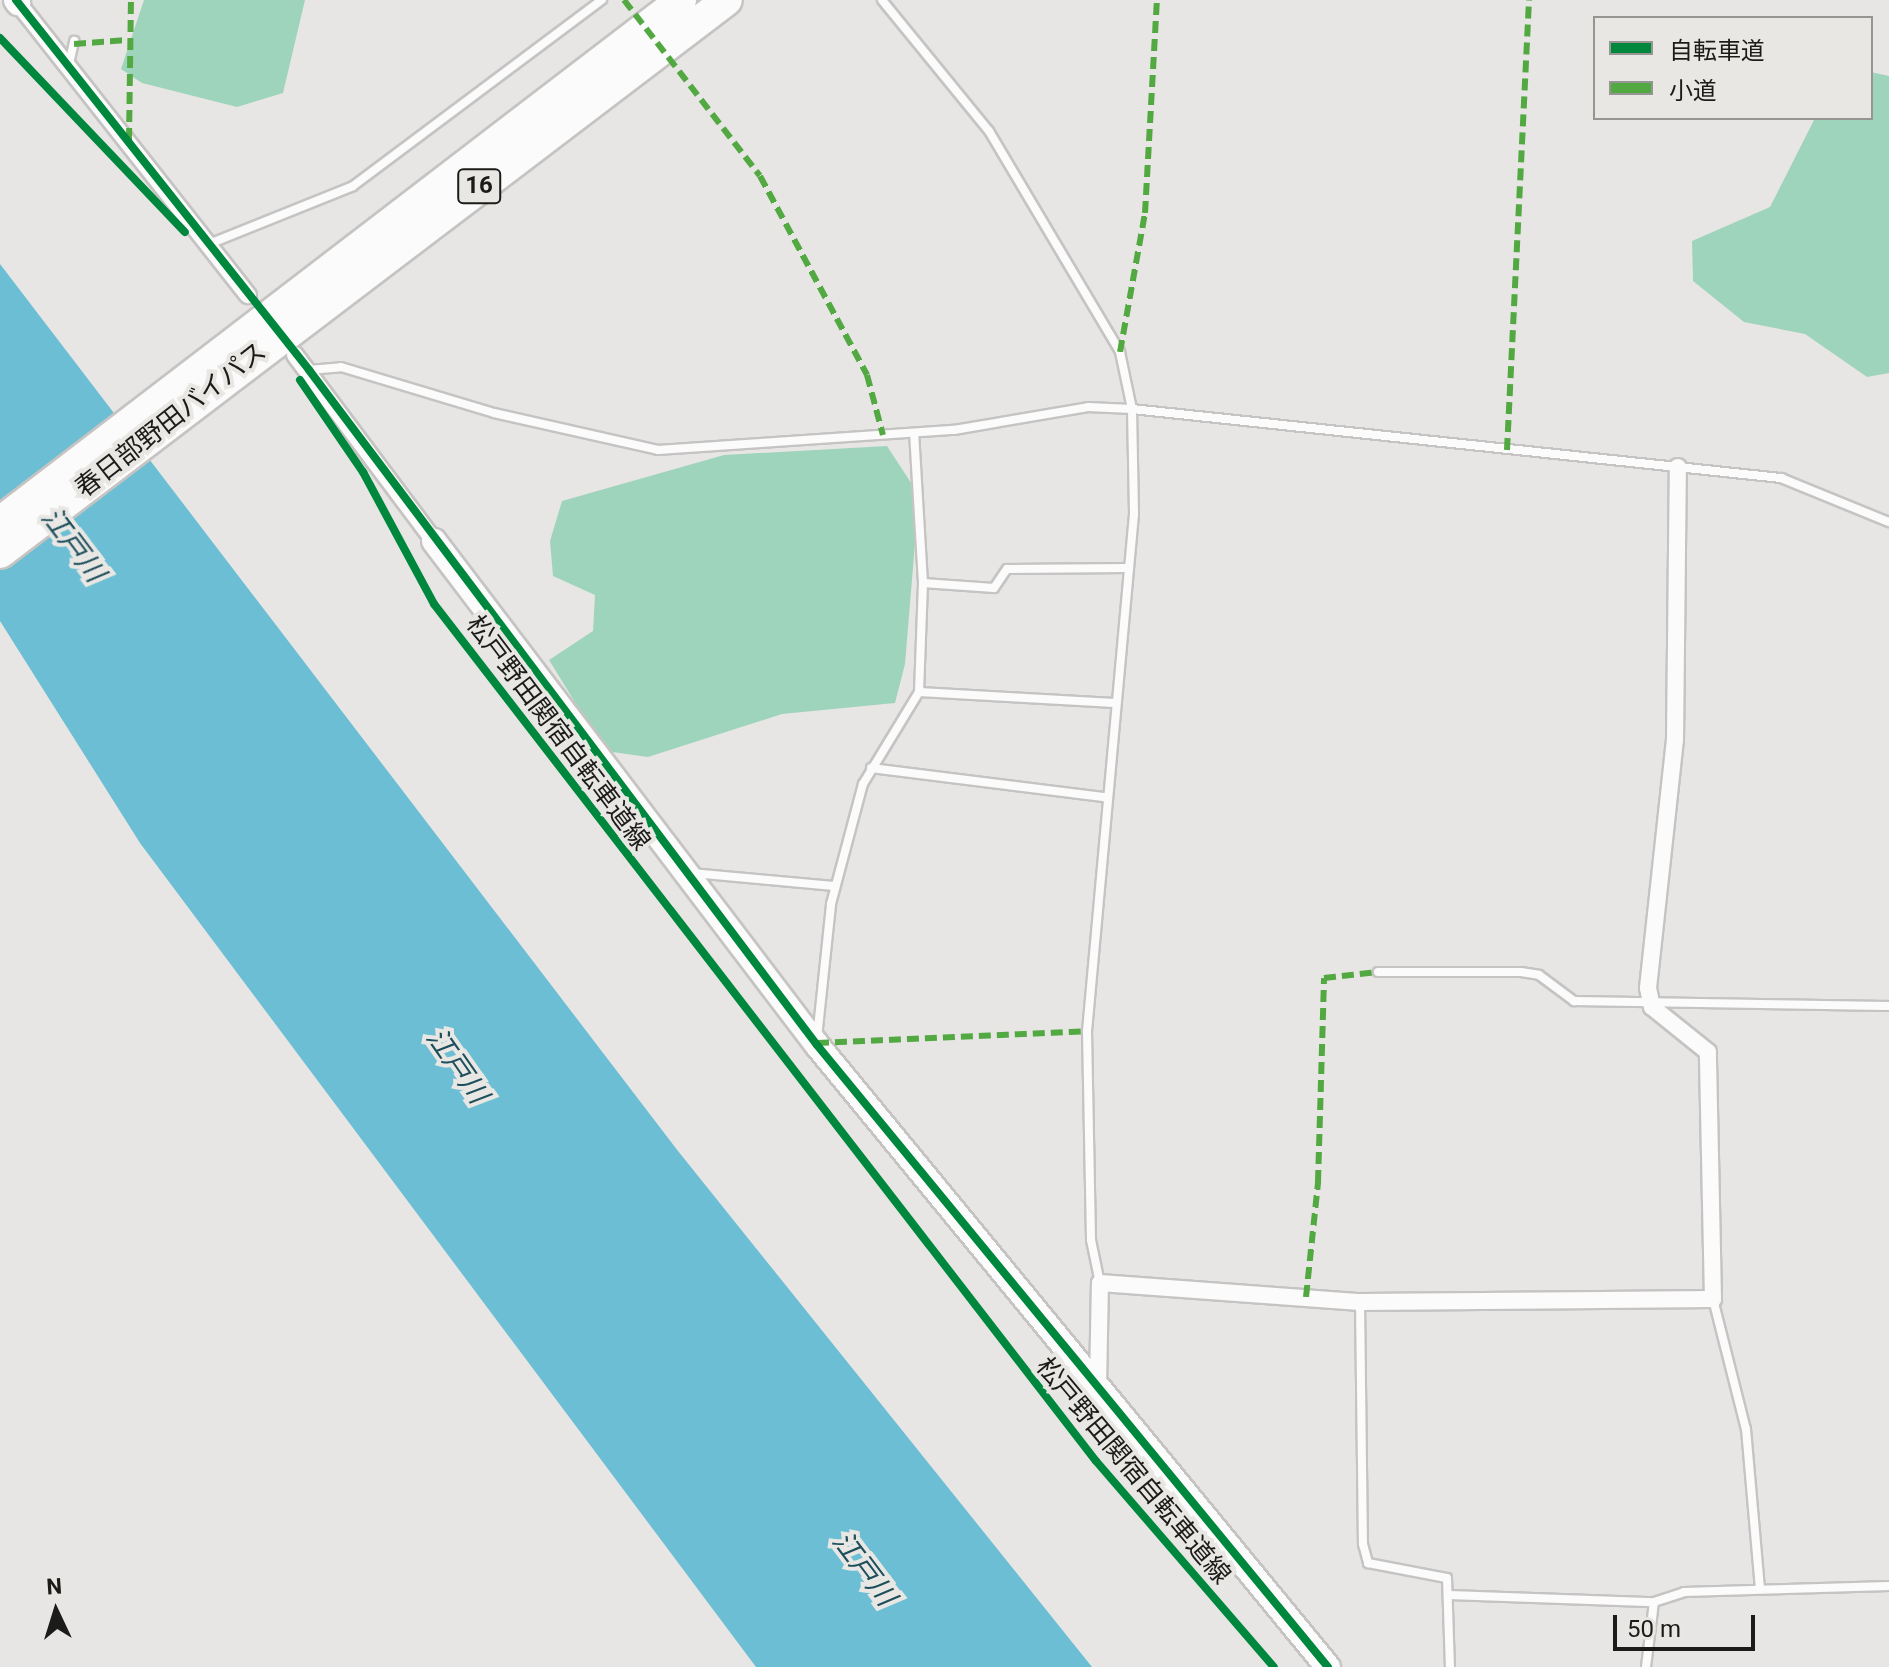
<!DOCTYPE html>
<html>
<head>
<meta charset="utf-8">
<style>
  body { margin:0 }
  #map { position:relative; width:1889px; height:1667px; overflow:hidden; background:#e8e6e4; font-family:Roboto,"Noto Sans JP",sans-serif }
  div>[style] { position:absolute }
  .forest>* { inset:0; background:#9fd4bc }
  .water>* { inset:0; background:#6bbed3 }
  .roads { filter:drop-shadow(2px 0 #c5c4c3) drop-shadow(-2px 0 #c5c4c3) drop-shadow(0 2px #c5c4c3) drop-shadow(0 -2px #c5c4c3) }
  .lane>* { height:8px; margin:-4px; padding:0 4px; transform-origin:4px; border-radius:4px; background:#fcfbfb }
  .street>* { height:16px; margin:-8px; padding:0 8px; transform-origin:8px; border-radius:8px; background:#fcfbfb }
  .secondary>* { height:24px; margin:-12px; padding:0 12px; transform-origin:12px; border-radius:12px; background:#fcfbfb }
  .highway>* { height:30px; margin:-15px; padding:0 15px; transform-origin:15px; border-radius:15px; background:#fcfbfb }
  .quiet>* { height:6px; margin-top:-3px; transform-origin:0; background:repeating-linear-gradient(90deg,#52a942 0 12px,transparent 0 18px) }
  .cycleway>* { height:8px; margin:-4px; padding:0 4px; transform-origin:4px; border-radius:4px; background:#00873e }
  span { translate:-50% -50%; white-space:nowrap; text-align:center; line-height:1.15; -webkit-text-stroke:8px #e9e7e3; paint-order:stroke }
  .shield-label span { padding:2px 6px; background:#e9e7e3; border:2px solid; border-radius:6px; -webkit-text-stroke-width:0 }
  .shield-label { font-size:24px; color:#1b1b19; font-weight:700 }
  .street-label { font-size:26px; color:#1b1b19 }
  .water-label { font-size:28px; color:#1e4f5c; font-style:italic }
  .legend { position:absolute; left:1593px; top:16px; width:280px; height:104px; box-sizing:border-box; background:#e9e7e3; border:2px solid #979592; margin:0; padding:10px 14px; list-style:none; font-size:24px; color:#1b1b19 }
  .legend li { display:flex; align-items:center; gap:16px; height:40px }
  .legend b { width:40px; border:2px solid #979592 }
  .north { position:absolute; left:16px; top:1571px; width:80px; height:80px; -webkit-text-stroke:6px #e9e7e3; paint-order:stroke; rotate:356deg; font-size:22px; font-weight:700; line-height:32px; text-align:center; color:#1b1b19 }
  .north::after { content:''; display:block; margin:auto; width:28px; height:36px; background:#1b1b19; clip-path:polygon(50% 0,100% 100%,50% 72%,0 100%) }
  .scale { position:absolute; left:1613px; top:1615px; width:142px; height:36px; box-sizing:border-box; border:4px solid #1b1b19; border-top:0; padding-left:10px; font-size:24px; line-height:28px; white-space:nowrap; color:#1b1b19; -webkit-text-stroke:6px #e9e7e3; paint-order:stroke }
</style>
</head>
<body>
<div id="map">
  <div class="forest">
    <div style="clip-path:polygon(144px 0,305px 0,283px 93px,237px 107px,142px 83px,121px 69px)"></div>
    <div style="clip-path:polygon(1871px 72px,1889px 76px,1889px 373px,1867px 377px,1805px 334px,1744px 322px,1693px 281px,1692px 241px,1770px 207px,1815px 118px,1871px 118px)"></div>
    <div style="clip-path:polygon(887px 446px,919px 495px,905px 664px,895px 703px,782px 714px,648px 757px,605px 751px,549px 660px,593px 631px,595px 595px,553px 576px,550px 541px,562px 501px,724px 455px)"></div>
  </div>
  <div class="water">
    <div style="clip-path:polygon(0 264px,678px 1151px,1092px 1667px,756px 1667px,140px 843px,0 621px)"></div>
  </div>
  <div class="roads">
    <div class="lane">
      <div style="left:882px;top:0;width:169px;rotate:50.8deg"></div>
      <div style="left:989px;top:131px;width:257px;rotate:59.3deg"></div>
      <div style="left:1120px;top:352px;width:58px;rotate:78.1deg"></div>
      <div style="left:1132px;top:409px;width:105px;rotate:88.9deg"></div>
      <div style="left:1134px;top:514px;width:519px;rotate:95.19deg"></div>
      <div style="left:1087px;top:1031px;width:209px;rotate:88.9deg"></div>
      <div style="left:1091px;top:1240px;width:44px;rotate:78.2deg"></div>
      <div style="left:68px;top:68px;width:28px;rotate:-77deg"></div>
      <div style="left:209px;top:244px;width:155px;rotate:-21.9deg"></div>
      <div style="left:353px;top:186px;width:311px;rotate:-36.8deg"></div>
      <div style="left:309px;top:370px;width:32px;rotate:-5deg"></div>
      <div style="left:341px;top:367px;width:160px;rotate:16.7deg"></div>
      <div style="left:494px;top:413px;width:168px;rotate:12.7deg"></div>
      <div style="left:658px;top:450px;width:297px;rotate:-3.9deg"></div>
      <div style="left:954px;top:430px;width:136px;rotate:-9.7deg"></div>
      <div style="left:1088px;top:407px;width:44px;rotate:2.6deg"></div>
      <div style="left:1132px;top:409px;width:653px;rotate:6.07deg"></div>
      <div style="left:1781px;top:478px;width:117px;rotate:22.2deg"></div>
      <div style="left:923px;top:583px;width:71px;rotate:4deg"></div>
      <div style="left:994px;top:588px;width:23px;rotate:-56deg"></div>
      <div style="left:1007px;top:569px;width:121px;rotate:-0.5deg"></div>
      <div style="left:919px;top:692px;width:196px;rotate:3.2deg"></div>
      <div style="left:871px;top:768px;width:236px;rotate:7.1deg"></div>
      <div style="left:692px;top:873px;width:144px;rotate:5.2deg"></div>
      <div style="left:1378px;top:972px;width:143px"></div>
      <div style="left:1521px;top:972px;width:18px;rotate:9deg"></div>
      <div style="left:1539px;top:975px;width:44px;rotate:36.6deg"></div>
      <div style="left:1574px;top:1001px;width:315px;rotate:0.9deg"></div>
      <div style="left:817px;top:1038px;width:135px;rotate:-84deg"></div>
      <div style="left:831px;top:904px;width:124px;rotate:-75.1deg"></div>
      <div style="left:863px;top:784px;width:108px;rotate:-58.7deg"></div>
      <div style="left:919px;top:692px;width:109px;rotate:-87.9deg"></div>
      <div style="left:923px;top:583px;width:150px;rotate:-93.4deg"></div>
      <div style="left:1713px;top:1299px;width:134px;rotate:75.8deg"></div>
      <div style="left:1746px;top:1429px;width:160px;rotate:85deg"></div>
      <div style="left:1360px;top:1302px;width:242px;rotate:89.3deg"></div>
      <div style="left:1363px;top:1544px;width:20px;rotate:75deg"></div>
      <div style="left:1368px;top:1563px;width:80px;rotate:10.8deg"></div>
      <div style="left:1447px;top:1578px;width:89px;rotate:88.1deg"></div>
      <div style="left:1449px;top:1595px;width:205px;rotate:2deg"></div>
      <div style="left:1654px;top:1602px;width:32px;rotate:-18deg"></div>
      <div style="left:1684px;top:1592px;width:205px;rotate:-1.7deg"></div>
      <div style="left:1646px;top:1667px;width:65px;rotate:-83deg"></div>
    </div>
    <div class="street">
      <div style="left:18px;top:3px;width:372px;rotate:51.8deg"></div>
      <div style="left:295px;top:355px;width:232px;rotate:53.2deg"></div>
      <div style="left:1098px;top:1386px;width:103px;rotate:-88.9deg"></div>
      <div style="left:1100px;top:1283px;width:261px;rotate:4.2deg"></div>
      <div style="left:1360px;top:1302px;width:353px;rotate:-0.5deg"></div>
      <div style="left:1713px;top:1299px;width:247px;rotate:-91.2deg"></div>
      <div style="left:1708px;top:1052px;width:72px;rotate:-141.2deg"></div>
      <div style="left:1652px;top:1007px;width:19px;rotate:-102deg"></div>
      <div style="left:1648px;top:988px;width:249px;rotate:-83.8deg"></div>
      <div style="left:1675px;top:740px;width:273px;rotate:-89.4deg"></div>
    </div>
    <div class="secondary">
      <div style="left:16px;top:0;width:4px;rotate:56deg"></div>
      <div style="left:434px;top:541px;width:633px;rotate:52.77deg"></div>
      <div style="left:817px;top:1045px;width:805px;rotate:50.6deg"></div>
    </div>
    <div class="highway">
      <div style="left:0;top:522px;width:858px;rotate:-37.47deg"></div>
      <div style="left:0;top:553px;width:913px;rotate:-37.26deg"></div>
    </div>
  </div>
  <div class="quiet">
    <div style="left:624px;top:0;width:222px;rotate:52.3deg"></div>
    <div style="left:760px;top:176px;width:226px;rotate:61.7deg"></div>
    <div style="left:867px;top:375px;width:62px;rotate:75.1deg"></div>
    <div style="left:74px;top:44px;width:53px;rotate:-4.3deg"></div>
    <div style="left:129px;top:140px;width:140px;rotate:-89.2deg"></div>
    <div style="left:1120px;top:352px;width:141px;rotate:-79.8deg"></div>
    <div style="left:1145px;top:213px;width:213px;rotate:-86.8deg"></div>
    <div style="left:1507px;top:450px;width:451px;rotate:-87.2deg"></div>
    <div style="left:817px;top:1043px;width:270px;rotate:-2.5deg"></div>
    <div style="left:1306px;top:1297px;width:116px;rotate:-84deg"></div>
    <div style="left:1318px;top:1182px;width:204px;rotate:-88.3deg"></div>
    <div style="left:1324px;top:978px;width:54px;rotate:-6.3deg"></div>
  </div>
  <div class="cycleway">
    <div style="left:16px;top:0;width:472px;rotate:51.6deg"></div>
    <div style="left:309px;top:370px;width:845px;rotate:53.04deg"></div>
    <div style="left:817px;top:1045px;width:805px;rotate:50.6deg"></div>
    <div style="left:0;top:38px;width:268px;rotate:46.4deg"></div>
    <div style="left:300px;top:380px;width:112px;rotate:55.6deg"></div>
    <div style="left:363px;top:472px;width:150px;rotate:61.7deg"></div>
    <div style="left:434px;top:604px;width:1083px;rotate:52.32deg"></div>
    <div style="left:1096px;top:1461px;width:272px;rotate:49.2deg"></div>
  </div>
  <div class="shield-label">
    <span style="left:479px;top:186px">16</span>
  </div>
  <div class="street-label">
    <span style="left:171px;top:420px;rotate:-38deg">春日部野田バイパス</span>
    <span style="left:558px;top:733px;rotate:53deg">松戸野田関宿自転車道線</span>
    <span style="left:1133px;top:1471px;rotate:50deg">松戸野田関宿自転車道線</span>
  </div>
  <div class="water-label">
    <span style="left:73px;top:545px;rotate:53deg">江戸川</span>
    <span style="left:457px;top:1066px;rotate:55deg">江戸川</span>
    <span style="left:864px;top:1569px;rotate:53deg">江戸川</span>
  </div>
  <ul class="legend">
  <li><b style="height:10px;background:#00873e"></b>自転車道</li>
  <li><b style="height:10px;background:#52a942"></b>小道</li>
  </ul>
  <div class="north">N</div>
  <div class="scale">50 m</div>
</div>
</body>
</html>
